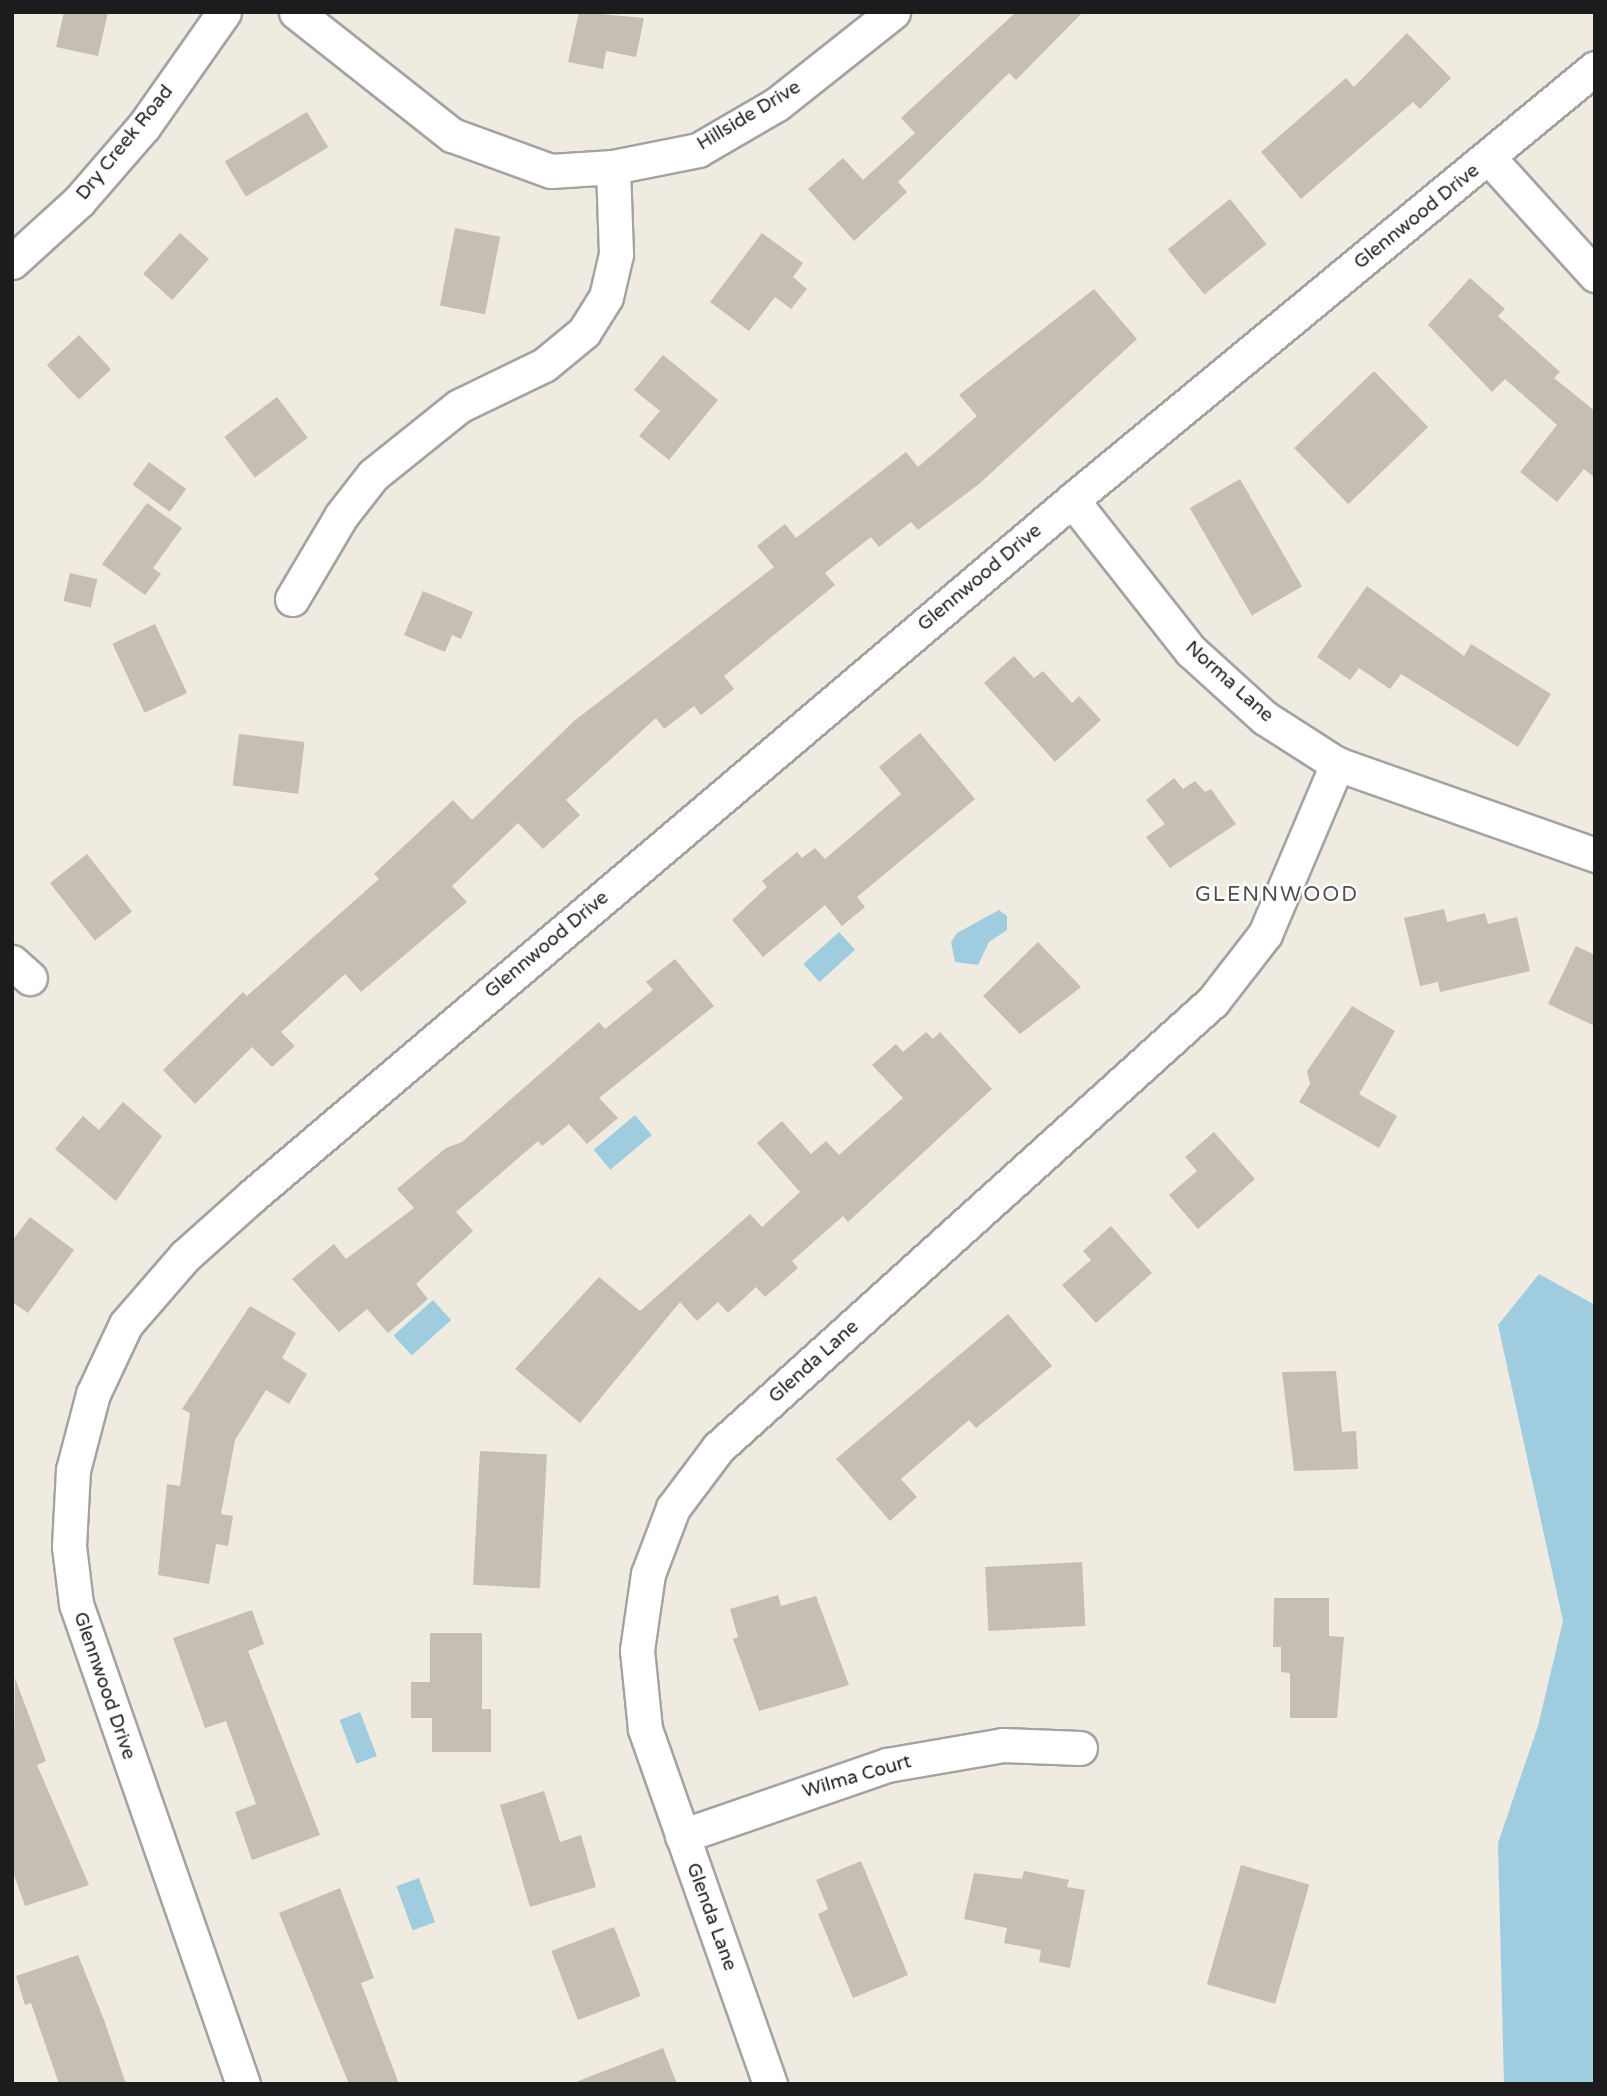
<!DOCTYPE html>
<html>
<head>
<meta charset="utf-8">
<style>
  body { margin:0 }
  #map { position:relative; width:1607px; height:2096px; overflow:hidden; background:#efebe1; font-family:"Varela Round",sans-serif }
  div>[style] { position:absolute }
  .water>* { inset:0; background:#9fcddf; transform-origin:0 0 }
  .building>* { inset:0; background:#c6bdb4; transform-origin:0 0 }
  .roads { filter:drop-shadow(2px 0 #a3a3a3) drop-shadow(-2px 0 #a3a3a3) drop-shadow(0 2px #a3a3a3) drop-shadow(0 -2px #a3a3a3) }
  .minor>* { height:33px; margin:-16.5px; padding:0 16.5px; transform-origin:16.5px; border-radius:16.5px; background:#fff }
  span { translate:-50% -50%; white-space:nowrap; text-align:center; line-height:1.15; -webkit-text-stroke:5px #fff; paint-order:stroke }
  .street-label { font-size:19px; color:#1c1c1c }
  .neighbourhood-label { font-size:21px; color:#4f4f4f; letter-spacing:2px }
  .frame { position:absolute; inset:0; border:14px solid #1c1c1c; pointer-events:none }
</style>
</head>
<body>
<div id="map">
  <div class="water">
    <div style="clip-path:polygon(999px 910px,1007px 916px,1007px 930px,989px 942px,978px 965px,955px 962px,951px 942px,957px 933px)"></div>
    <div style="left:839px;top:932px;width:24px;height:48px;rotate:48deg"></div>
    <div style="left:635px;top:1115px;width:26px;height:54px;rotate:50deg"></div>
    <div style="clip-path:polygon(1539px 1274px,1595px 1305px,1595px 2084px,1504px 2084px,1498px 1843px,1538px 1726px,1563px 1621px,1498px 1325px)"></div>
    <div style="left:433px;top:1300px;width:27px;height:53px;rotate:48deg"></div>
    <div style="left:360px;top:1712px;width:47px;height:22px;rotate:69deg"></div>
    <div style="left:419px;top:1878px;width:47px;height:24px;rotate:70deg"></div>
  </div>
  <div class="building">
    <div style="clip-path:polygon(64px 12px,108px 12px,98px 56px,56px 47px)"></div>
    <div style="clip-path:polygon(579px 12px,644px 18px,636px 57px,606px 51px,603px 69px,568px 62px)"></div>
    <div style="clip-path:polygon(1016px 12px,1083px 12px,1016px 80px,1009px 73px,898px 182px,907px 192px,854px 241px,808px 189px,843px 158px,863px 180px,915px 133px,901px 118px)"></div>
    <div style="clip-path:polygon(1407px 33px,1451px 78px,1420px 109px,1413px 102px,1301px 199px,1261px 152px,1346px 78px,1354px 87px)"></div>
    <div style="left:307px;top:112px;width:41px;height:96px;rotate:59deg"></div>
    <div style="left:1230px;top:199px;width:58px;height:80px;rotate:51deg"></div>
    <div style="left:455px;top:228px;width:46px;height:79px;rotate:11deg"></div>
    <div style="left:180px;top:233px;width:39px;height:55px;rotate:42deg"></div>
    <div style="clip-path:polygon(762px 233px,803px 263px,793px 277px,807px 289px,791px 309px,775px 297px,749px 331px,710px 302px)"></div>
    <div style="clip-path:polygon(1470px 278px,1505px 309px,1498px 316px,1560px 372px,1554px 378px,1595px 411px,1595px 478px,1584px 469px,1557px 502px,1520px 472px,1557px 425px,1505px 379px,1492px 392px,1428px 325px)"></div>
    <div style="clip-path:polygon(1094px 289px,1137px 339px,979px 484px,918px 530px,911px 522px,879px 547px,871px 537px,825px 573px,835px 585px,724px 676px,734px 689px,701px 715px,694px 706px,664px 729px,656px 718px,566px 800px,580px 815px,543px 849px,518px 823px,452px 886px,467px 902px,361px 992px,345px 974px,281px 1032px,295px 1046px,272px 1067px,252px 1047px,195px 1104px,163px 1070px,243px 992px,247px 996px,379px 879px,374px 874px,453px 800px,472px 820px,574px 721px,774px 567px,757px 546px,785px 524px,796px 538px,906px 452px,918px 467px,977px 416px,959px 395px)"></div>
    <div style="left:79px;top:335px;width:47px;height:44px;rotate:47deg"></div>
    <div style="clip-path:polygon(663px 355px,718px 400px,669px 460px,639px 436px,660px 411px,634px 390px)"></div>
    <div style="left:1374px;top:371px;width:78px;height:111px;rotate:46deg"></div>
    <div style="left:277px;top:397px;width:51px;height:66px;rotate:53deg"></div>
    <div style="left:149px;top:462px;width:46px;height:28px;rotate:36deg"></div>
    <div style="left:1240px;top:479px;width:124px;height:58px;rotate:60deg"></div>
    <div style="clip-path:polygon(147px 503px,182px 528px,153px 568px,161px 574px,145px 595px,102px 564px)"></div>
    <div style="left:70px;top:573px;width:28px;height:29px;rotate:13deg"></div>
    <div style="clip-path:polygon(1367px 586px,1464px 656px,1471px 644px,1551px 694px,1518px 747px,1401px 674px,1390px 689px,1359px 668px,1350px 680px,1317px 657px)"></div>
    <div style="clip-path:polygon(423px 591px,473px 612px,461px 639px,452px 635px,445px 652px,404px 635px)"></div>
    <div style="left:155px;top:624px;width:76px;height:47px;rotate:65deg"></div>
    <div style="clip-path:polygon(1014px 656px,1034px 678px,1043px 671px,1072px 703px,1079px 696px,1101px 720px,1055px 762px,984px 683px)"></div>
    <div style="clip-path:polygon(920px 733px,975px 799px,857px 897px,865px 907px,842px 926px,825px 905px,763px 957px,732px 920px,767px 887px,762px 881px,797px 852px,802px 858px,815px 848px,825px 859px,901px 794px,879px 767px)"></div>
    <div style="left:239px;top:734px;width:66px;height:52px;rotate:7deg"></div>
    <div style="clip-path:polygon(1174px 778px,1183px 789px,1195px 781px,1205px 792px,1211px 789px,1236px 824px,1170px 868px,1146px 837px,1165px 824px,1146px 800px)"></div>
    <div style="left:87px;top:854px;width:73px;height:47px;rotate:52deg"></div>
    <div style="clip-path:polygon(1444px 909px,1447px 922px,1485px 913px,1488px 924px,1517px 917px,1530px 971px,1440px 992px,1438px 982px,1420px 986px,1404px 918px)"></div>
    <div style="clip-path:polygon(1038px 942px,1081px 987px,1020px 1034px,983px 996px)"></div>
    <div style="clip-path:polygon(1576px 946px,1595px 955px,1595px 1026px,1548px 1004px)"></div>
    <div style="clip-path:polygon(675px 959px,714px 1006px,599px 1098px,618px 1118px,587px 1144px,569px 1124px,542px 1146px,538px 1141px,456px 1212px,473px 1231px,416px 1284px,428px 1299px,388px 1333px,367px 1309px,339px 1332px,292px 1279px,334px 1244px,346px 1259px,414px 1208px,397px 1189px,446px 1148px,462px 1142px,599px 1022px,605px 1029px,653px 990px,646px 982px)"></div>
    <div style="clip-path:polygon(1352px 1006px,1395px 1031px,1359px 1094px,1397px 1116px,1379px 1148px,1299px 1102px,1310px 1084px,1307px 1071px)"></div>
    <div style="clip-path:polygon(926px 1032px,933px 1039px,940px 1032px,992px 1089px,848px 1222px,843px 1216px,792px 1261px,798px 1268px,765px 1297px,756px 1287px,728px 1313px,718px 1302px,697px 1321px,680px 1302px,580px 1423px,515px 1369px,599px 1277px,640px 1311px,750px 1214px,762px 1227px,800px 1192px,757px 1143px,782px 1121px,811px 1154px,826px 1141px,839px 1155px,903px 1098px,872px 1065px,896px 1044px,903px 1052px)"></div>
    <div style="clip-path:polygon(123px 1102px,162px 1136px,116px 1201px,55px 1149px,83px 1116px,99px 1130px)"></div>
    <div style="clip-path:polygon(1214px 1132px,1255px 1179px,1198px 1229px,1169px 1195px,1197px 1171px,1185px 1157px)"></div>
    <div style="clip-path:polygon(30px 1217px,74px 1250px,28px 1313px,12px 1302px,12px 1241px)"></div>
    <div style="clip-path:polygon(1111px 1226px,1152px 1273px,1096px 1323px,1062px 1285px,1091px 1260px,1083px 1251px)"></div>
    <div style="clip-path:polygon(250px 1306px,296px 1333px,282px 1358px,307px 1374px,289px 1404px,266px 1390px,235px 1440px,221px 1514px,233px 1516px,228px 1546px,216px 1544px,209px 1584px,158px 1575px,167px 1484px,180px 1486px,190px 1413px,182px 1409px)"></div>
    <div style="clip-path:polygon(1008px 1314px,1052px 1366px,976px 1428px,969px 1420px,901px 1479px,917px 1497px,890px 1521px,836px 1459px)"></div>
    <div style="clip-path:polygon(1336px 1371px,1342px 1432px,1356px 1431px,1358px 1469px,1294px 1471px,1282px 1372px)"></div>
    <div style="left:480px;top:1451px;width:67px;height:134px;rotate:3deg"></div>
    <div style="left:1082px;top:1562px;width:64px;height:97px;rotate:87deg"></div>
    <div style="clip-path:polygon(778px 1595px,781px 1606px,816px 1596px,849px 1685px,759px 1711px,733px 1639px,738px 1637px,730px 1609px)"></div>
    <div style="clip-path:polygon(1274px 1598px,1329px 1598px,1329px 1636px,1344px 1637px,1337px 1718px,1290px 1718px,1290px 1673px,1281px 1672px,1281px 1647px,1273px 1647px)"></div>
    <div style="clip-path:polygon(252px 1610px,264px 1644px,248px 1651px,320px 1835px,252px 1860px,235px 1812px,256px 1804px,226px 1721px,205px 1728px,173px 1638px)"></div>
    <div style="clip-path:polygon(430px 1633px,482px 1633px,482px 1709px,491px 1709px,491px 1752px,432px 1752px,432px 1718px,411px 1718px,411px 1682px,430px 1682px)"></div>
    <div style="clip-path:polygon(15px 1678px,46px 1761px,37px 1765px,89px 1885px,25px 1906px,12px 1869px)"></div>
    <div style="clip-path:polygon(544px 1791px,560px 1842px,581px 1835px,596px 1887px,530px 1907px,500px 1805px)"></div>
    <div style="clip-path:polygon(861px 1861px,908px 1975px,853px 1998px,818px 1914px,828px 1909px,816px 1880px)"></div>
    <div style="left:1241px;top:1865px;width:71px;height:124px;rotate:16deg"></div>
    <div style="clip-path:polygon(1024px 1871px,1069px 1880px,1067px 1887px,1085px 1890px,1070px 1968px,1039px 1962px,1041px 1950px,1004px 1943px,1007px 1928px,964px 1919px,974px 1873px,1022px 1879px)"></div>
    <div style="clip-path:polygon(340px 1888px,374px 1978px,361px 1983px,399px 2084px,349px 2084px,279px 1913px)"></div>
    <div style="left:614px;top:1927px;width:74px;height:67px;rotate:69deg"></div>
    <div style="clip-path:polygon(78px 1955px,104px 2020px,126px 2084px,59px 2084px,31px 2003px,25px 2005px,16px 1976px)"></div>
    <div style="clip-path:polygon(663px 2048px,677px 2084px,576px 2084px,576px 2082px)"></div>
  </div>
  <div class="roads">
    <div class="minor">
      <div style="left:296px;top:12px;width:199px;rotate:38.3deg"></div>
      <div style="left:452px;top:135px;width:105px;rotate:20deg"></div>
      <div style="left:551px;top:171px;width:62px;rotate:-3.7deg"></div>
      <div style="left:613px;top:167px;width:87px;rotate:-11.3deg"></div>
      <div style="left:698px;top:150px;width:91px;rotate:-30.2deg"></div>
      <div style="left:777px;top:104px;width:148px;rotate:-38.4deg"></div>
      <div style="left:1489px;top:158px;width:158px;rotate:47.8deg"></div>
      <div style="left:12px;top:262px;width:91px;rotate:-42.3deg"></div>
      <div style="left:79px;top:201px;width:99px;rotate:-49.1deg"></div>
      <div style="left:144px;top:126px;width:139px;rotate:-54.9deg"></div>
      <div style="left:1072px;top:500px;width:192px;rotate:51.8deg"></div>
      <div style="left:1191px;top:651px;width:100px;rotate:42.2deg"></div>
      <div style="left:1265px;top:718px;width:85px;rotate:32.6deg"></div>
      <div style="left:1337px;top:764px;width:274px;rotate:19.4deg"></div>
      <div style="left:292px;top:599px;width:96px;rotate:-59.4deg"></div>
      <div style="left:341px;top:516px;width:52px;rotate:-52deg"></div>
      <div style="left:373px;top:475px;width:110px;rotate:-38.7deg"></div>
      <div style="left:459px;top:406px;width:94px;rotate:-25.8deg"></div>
      <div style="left:544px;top:365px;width:52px;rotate:-39.5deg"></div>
      <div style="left:584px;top:332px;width:41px;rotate:-57.8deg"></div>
      <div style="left:606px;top:297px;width:44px;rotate:-76.9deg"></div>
      <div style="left:616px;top:254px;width:87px;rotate:-92deg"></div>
      <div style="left:12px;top:962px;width:24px;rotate:42deg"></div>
      <div style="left:682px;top:1836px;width:217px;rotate:-19.1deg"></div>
      <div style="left:887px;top:1765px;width:118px;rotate:-9.8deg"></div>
      <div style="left:1003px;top:1745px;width:77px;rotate:2.2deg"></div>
      <div style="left:243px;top:2084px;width:508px;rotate:-109.18deg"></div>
      <div style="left:76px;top:1604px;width:58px;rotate:-96.9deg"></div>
      <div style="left:69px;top:1546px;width:76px;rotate:-87deg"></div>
      <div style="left:73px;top:1470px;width:79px;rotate:-75.3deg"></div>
      <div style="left:93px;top:1394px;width:77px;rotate:-64.8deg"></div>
      <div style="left:126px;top:1324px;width:90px;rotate:-49.1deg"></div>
      <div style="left:185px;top:1256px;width:90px;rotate:-41.8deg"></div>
      <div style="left:252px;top:1196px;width:1076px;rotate:-40.32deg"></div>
      <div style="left:1072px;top:500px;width:678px;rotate:-39.56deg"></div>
      <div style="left:770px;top:2084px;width:376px;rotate:-109.4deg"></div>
      <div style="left:645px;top:1729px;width:79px;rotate:-95.8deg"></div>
      <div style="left:637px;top:1650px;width:77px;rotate:-81.8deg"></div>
      <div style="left:648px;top:1574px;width:71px;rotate:-69.3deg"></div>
      <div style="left:673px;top:1508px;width:75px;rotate:-53.1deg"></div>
      <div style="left:718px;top:1448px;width:667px;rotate:-42.08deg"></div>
      <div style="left:1213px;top:1001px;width:85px;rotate:-52.2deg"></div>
      <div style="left:1265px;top:934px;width:185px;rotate:-67deg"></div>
    </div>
  </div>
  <div class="street-label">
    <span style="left:749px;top:116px;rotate:-31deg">Hillside Drive</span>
    <span style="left:125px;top:143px;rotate:-51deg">Dry Creek Road</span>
    <span style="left:1417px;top:217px;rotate:-39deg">Glennwood Drive</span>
    <span style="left:980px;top:578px;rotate:-40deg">Glennwood Drive</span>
    <span style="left:1229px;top:682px;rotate:42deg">Norma Lane</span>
    <span style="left:547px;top:945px;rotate:-40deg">Glennwood Drive</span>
    <span style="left:814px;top:1362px;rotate:-42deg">Glenda Lane</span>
    <span style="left:104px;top:1686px;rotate:71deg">Glennwood Drive</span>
    <span style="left:857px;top:1777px;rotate:-16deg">Wilma Court</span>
    <span style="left:711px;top:1917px;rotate:70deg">Glenda Lane</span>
  </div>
  <div class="neighbourhood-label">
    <span style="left:1277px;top:895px">GLENNWOOD</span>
  </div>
  <div class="frame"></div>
</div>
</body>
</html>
